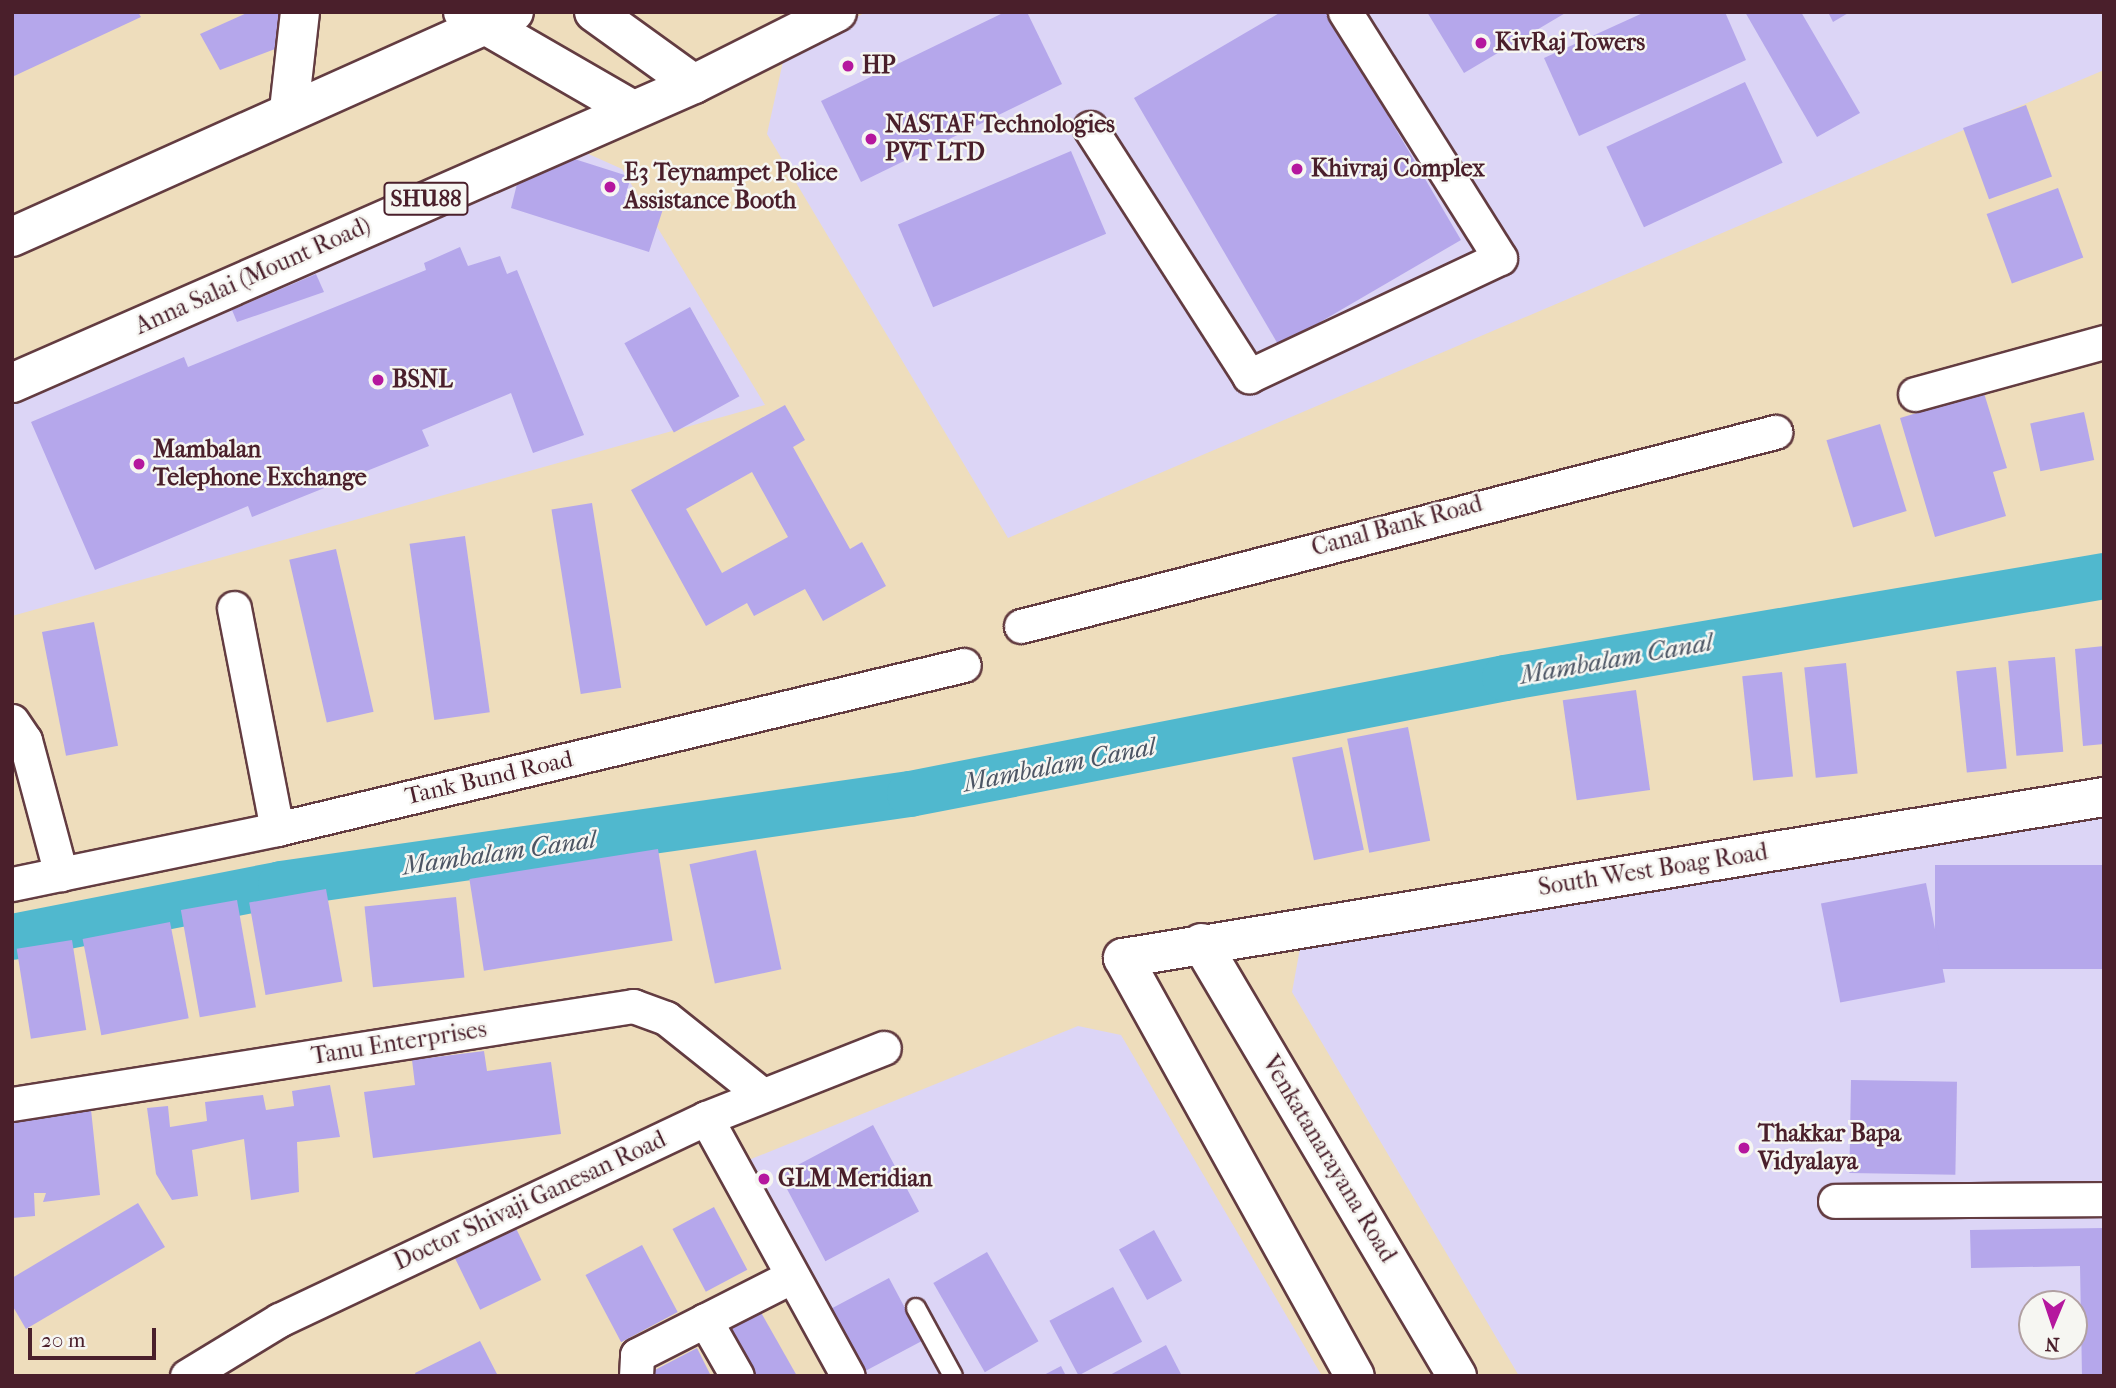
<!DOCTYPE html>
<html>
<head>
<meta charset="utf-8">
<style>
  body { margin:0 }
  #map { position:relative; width:2116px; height:1388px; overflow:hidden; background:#eeddbc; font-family:"IM FELL French Canon",serif }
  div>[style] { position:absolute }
  .built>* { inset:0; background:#dcd5f6 }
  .canal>* { height:46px; margin:-23px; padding:0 23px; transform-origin:23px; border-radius:23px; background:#50b8ce }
  .building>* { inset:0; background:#b5a7eb; transform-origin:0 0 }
  .roads { filter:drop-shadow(2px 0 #633c41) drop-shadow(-2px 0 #633c41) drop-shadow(0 2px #633c41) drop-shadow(0 -2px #633c41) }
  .service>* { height:18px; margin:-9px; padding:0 9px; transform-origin:9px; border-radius:9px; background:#fff }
  .minor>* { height:33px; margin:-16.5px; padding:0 16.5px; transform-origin:16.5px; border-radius:16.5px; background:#fff }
  .tertiary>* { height:38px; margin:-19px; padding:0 19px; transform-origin:19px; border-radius:19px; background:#fff }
  .secondary>* { height:38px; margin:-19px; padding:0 19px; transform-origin:19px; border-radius:19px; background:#fff }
  .primary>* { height:38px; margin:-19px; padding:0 19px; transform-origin:19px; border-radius:19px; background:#fff }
  .dots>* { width:19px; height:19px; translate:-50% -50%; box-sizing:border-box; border:4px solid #f6f6f2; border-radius:50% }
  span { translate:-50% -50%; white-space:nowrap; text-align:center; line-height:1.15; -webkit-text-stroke:5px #f6f6f2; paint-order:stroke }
  .shield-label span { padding:2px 5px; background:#f6f6f2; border:2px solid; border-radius:5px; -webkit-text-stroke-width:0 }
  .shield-label { font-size:23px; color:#4a1f2b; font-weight:700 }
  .poi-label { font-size:24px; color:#4a1f2b; font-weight:700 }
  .left { translate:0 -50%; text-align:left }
  .street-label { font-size:24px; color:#4a1f2b }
  .water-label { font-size:26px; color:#4c5564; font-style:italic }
  .frame { position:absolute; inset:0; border:14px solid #4a1f2b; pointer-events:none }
  .north { position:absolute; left:2018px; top:1290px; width:70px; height:70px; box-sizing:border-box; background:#f6f6f2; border:2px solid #b1a0a2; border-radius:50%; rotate:182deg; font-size:19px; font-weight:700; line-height:28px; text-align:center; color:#4a1f2b }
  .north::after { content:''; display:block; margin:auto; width:24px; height:32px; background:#b5179e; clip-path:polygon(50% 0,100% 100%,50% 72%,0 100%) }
  .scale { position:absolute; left:28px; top:1328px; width:128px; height:32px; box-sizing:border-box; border:4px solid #4a1f2b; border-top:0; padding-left:9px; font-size:21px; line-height:24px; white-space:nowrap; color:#4a1f2b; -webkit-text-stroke:5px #f6f6f2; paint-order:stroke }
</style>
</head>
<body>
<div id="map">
  <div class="built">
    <div style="clip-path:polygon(866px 12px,2104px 12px,2104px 70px,1008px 538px,767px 134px,784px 57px)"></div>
    <div style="clip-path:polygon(584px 152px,622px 169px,765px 405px,12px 616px,12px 387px)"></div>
    <div style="clip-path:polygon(evenodd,2104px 780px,2104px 1376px,1519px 1376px,1292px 992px,1301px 943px,2104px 780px,2032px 1304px,2074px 1304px,2074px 1346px,2032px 1346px,2032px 1304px)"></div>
    <div style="clip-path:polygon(1078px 1026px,1121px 1035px,1322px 1376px,828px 1376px,717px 1173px)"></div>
  </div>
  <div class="canal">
    <div style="left:12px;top:937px;width:274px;rotate:-11.1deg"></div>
    <div style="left:281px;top:884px;width:635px;rotate:-8.14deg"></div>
    <div style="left:910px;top:794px;width:606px;rotate:-11.03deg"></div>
    <div style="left:1505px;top:678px;width:608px;rotate:-9.66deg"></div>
  </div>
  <div class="building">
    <div style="clip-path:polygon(12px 12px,138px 12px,141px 17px,12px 77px)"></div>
    <div style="clip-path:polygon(249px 12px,284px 12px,283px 46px,220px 70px,200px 34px)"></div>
    <div style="clip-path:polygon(1005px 12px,1027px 12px,1062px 84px,861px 182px,821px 101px)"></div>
    <div style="clip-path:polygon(1281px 12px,1327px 12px,1461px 240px,1279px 346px,1134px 98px)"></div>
    <div style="clip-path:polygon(1427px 12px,1567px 12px,1464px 73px)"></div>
    <div style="clip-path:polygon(1645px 12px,1725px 12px,1746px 60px,1579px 136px,1544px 58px)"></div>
    <div style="clip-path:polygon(1745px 12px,1801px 12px,1860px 113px,1817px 137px)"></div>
    <div style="clip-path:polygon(1828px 12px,1850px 12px,1833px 22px)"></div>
    <div style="left:1745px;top:82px;width:89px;height:153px;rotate:65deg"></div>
    <div style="left:2026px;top:105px;width:76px;height:67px;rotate:70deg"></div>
    <div style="left:1071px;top:151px;width:90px;height:188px;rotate:67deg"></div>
    <div style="clip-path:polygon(565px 156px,631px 177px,625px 197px,663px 209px,649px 252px,511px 208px,519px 176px)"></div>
    <div style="left:2058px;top:188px;width:74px;height:76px;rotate:70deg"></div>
    <div style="clip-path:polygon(460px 247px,468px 266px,500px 256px,507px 274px,517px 270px,584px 435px,533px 453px,511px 393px,422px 430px,429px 446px,252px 517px,248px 506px,95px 570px,31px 422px,184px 357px,188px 367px,426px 270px,424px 263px)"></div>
    <div style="clip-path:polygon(316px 274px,324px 292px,237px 322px,232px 310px)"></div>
    <div style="left:690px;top:307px;width:102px;height:75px;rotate:61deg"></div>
    <div style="clip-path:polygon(1984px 393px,2007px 468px,1993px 472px,2006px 516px,1935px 537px,1900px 418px)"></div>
    <div style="clip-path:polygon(evenodd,785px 405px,805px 440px,793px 447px,850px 549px,862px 542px,886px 586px,823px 621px,805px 589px,754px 616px,747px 603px,706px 626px,631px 490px,785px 405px,752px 472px,788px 537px,722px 573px,686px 509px,752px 472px)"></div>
    <div style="left:2084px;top:412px;width:49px;height:55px;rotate:78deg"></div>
    <div style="left:1880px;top:424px;width:91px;height:56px;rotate:73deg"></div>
    <div style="left:592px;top:503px;width:187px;height:41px;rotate:81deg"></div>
    <div style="left:465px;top:536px;width:178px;height:56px;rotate:82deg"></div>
    <div style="left:336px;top:549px;width:167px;height:48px;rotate:77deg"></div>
    <div style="left:94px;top:622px;width:126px;height:53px;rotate:79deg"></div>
    <div style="clip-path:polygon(2104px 646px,2104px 744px,2083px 746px,2075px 649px)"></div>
    <div style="left:2055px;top:657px;width:95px;height:47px;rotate:85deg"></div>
    <div style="left:1846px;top:663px;width:111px;height:42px;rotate:84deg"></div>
    <div style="left:1996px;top:667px;width:102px;height:40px;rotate:84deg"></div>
    <div style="left:1782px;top:672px;width:105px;height:40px;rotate:84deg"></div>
    <div style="left:1636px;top:690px;width:101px;height:74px;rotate:82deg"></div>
    <div style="left:1408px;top:727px;width:116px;height:62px;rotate:79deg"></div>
    <div style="left:1342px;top:747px;width:105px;height:51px;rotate:78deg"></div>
    <div style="left:658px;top:849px;width:93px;height:191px;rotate:81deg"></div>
    <div style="left:756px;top:850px;width:122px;height:68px;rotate:78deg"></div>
    <div style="left:2104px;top:865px;width:104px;height:169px;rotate:90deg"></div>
    <div style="left:1926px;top:883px;width:101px;height:107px;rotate:79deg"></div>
    <div style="left:326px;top:889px;width:94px;height:78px;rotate:80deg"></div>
    <div style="left:456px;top:897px;width:81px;height:92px;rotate:84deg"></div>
    <div style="left:237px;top:900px;width:109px;height:57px;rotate:80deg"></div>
    <div style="left:170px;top:922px;width:98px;height:89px;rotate:79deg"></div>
    <div style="left:72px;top:940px;width:91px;height:56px;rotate:81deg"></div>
    <div style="clip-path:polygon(484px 1051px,487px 1071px,551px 1062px,561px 1134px,373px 1158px,364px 1092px,415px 1085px,412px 1060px)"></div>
    <div style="left:1851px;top:1080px;width:106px;height:93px;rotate:1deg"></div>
    <div style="clip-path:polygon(330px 1085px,340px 1137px,297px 1142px,299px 1192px,251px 1200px,244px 1139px,192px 1150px,198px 1196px,172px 1200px,156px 1174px,147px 1108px,168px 1106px,170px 1127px,207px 1121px,205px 1102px,263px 1095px,266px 1110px,294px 1106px,292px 1091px)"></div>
    <div style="clip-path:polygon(90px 1100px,100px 1195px,43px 1202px,46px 1193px,34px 1193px,35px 1216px,12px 1218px,12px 1111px,34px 1109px,38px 1121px,36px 1105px)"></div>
    <div style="left:873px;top:1125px;width:98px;height:106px;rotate:62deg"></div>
    <div style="clip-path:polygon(138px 1203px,165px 1247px,26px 1329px,12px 1305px,12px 1278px)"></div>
    <div style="left:714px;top:1207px;width:71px;height:47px;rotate:62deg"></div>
    <div style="left:511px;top:1218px;width:69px;height:68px;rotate:64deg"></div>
    <div style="clip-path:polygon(2104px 1228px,2104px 1376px,2082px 1376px,2080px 1266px,1971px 1268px,1970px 1230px)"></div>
    <div style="left:1154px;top:1230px;width:58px;height:40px;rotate:61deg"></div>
    <div style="left:642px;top:1245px;width:76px;height:64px;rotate:62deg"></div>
    <div style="left:987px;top:1252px;width:103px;height:62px;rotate:60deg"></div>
    <div style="left:889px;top:1278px;width:71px;height:71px;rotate:62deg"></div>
    <div style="left:1113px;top:1287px;width:62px;height:72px;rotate:62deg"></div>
    <div style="clip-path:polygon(759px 1309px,797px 1376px,746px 1376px,720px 1331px)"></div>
    <div style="clip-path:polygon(480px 1341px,498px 1376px,416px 1376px,415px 1373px)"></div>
    <div style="clip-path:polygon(1166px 1345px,1182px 1376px,1108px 1376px)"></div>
    <div style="clip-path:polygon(697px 1348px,711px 1376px,652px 1376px,651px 1372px)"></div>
    <div style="clip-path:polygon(1061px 1366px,1066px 1376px,1042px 1376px)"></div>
  </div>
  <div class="roads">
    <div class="service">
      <div style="left:916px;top:1308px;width:77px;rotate:61.4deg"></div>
    </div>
    <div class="minor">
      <div style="left:1090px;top:128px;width:295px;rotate:57.3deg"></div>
      <div style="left:1249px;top:376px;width:277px;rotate:-25.2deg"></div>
      <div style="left:1500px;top:258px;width:291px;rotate:-122.2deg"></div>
      <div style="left:1915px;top:394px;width:196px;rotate:-15.4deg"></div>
      <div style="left:234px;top:608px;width:225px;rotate:79deg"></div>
      <div style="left:1021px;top:626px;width:779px;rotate:-14.43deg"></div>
      <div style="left:12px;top:721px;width:23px;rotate:56deg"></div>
      <div style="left:25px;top:740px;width:139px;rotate:75deg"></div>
      <div style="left:12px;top:884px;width:271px;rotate:-11.7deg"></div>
      <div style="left:277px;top:829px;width:706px;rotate:-13.43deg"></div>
      <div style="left:12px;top:1104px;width:629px;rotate:-8.97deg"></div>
      <div style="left:633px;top:1006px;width:35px;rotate:20deg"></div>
      <div style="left:666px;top:1018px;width:120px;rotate:38.6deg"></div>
      <div style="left:706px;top:1118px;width:294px;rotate:61.2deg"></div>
      <div style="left:1835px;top:1201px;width:269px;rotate:-0.4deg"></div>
      <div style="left:705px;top:1320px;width:64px;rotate:60.3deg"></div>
      <div style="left:187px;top:1376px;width:108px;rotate:-31.3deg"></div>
      <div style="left:279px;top:1320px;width:472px;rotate:-25.3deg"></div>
      <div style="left:706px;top:1118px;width:191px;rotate:-21.5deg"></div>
      <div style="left:636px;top:1376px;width:21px;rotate:-87deg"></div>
      <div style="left:637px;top:1355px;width:170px;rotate:-26.9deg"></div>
    </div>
    <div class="tertiary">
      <div style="left:1123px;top:958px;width:994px;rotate:-9.32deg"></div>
    </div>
    <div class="secondary">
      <div style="left:463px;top:12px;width:192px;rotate:30deg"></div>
      <div style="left:594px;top:12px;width:123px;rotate:35.8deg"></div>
      <div style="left:1201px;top:943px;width:503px;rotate:59.41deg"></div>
      <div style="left:1123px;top:958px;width:478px;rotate:61deg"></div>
    </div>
    <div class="primary">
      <div style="left:289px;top:110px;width:99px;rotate:-83.6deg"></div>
      <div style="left:12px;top:237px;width:550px;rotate:-24.14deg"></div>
      <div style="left:12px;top:383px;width:745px;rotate:-23.67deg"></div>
      <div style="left:694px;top:84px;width:160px;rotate:-26.7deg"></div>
    </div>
  </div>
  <div class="dots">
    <div style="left:1481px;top:43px;background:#b5179e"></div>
    <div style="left:848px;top:66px;background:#b5179e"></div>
    <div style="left:871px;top:139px;background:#b5179e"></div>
    <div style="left:1297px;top:169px;background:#b5179e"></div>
    <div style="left:610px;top:187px;background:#b5179e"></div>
    <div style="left:378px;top:380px;background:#b5179e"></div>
    <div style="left:139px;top:464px;background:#b5179e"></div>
    <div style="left:1744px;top:1148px;background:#b5179e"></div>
    <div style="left:764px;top:1179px;background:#b5179e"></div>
  </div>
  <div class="shield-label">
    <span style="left:426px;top:199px">SHU88</span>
  </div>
  <div class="poi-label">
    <span class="left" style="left:1495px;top:43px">KivRaj Towers</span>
    <span class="left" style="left:862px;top:66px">HP</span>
    <span class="left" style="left:885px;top:139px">NASTAF Technologies<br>PVT LTD</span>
    <span class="left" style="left:1311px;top:169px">Khivraj Complex</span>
    <span class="left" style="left:624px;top:187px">E3 Teynampet Police<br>Assistance Booth</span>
    <span class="left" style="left:392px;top:380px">BSNL</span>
    <span class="left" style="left:153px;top:464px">Mambalan<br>Telephone Exchange</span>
    <span class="left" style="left:1758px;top:1148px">Thakkar Bapa<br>Vidyalaya</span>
    <span class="left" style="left:778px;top:1179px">GLM Meridian</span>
  </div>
  <div class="street-label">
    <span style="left:253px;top:276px;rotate:-24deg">Anna Salai (Mount Road)</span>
    <span style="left:1397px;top:526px;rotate:-15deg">Canal Bank Road</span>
    <span style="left:489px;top:778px;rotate:-13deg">Tank Bund Road</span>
    <span style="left:1653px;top:870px;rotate:-9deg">South West Boag Road</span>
    <span style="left:399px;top:1043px;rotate:-9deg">Tanu Enterprises</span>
    <span style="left:1329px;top:1159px;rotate:59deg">Venkatanarayana Road</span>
    <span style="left:530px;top:1201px;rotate:-25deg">Doctor Shivaji Ganesan Road</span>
  </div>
  <div class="water-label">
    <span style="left:1616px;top:659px;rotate:-10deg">Mambalam Canal</span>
    <span style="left:1059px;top:765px;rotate:-11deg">Mambalam Canal</span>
    <span style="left:499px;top:853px;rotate:-8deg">Mambalam Canal</span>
  </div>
  <div class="frame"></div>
  <div class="north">N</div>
  <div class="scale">20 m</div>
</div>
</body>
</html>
